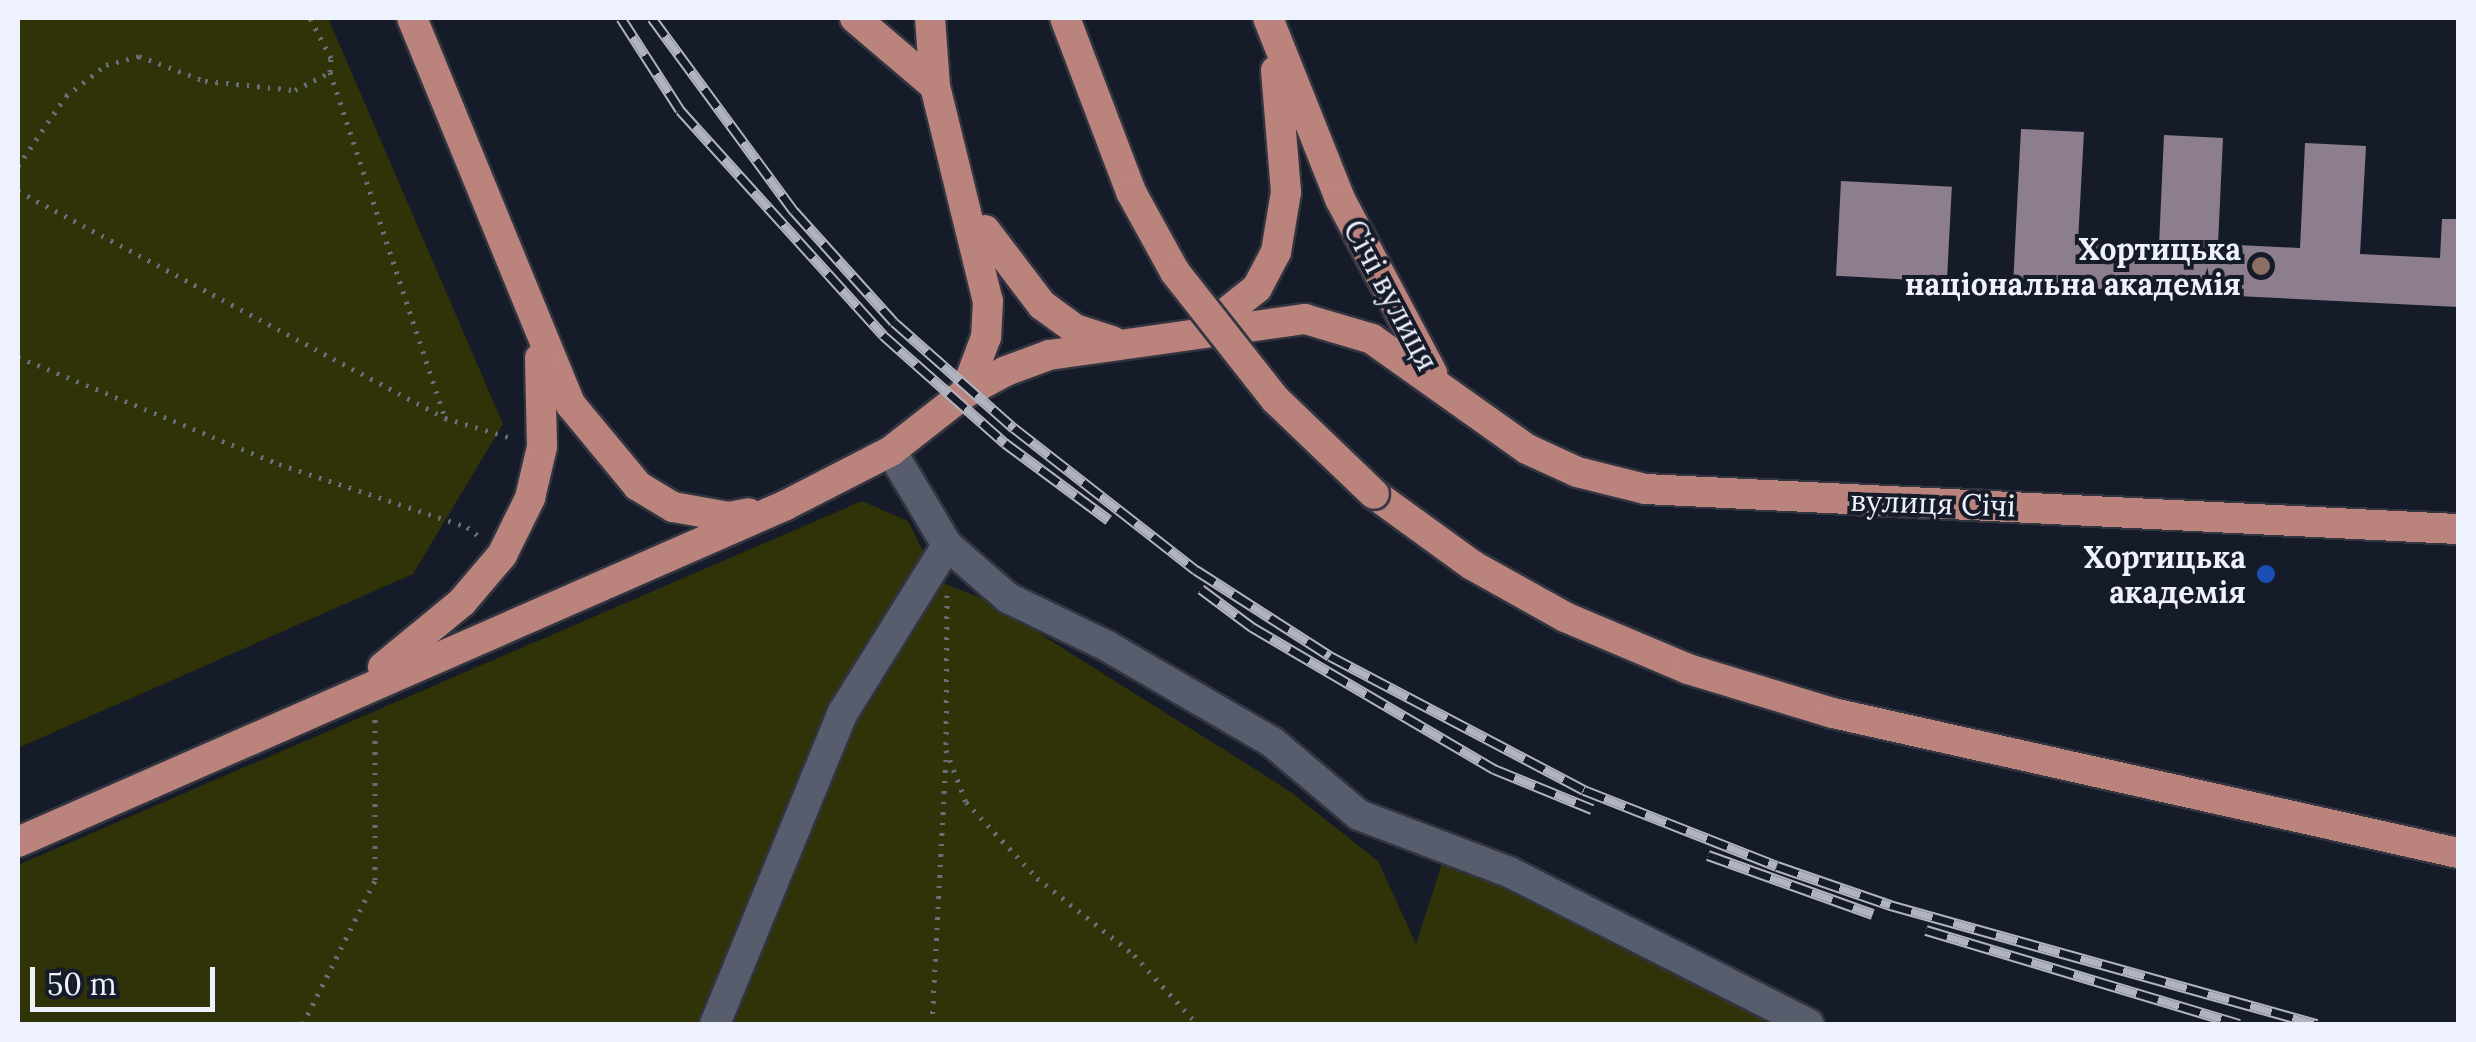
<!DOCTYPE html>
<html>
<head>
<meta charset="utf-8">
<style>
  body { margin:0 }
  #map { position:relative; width:2476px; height:1042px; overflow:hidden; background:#161b29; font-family:Lora,serif }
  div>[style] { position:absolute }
  .green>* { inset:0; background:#303207 }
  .building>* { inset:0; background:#8d7e8d; transform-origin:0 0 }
  .path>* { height:5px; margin-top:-2.5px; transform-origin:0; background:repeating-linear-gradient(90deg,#696e7a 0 2.5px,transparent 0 10.5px) }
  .roads { filter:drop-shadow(2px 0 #323540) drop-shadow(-2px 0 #323540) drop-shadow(0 2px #323540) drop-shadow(0 -2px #323540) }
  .minor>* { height:30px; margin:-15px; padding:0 15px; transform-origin:15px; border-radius:15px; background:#575d6d }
  .major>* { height:30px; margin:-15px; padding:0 15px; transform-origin:15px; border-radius:15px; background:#ba847d }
  .rail>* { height:11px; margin-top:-5.5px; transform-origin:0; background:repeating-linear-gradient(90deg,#161b29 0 22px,#b0b4bf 0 44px); box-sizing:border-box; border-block:2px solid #b0b4bf }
  .bridges { filter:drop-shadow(2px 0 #323540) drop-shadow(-2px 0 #323540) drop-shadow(0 2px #323540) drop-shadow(0 -2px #323540) }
  .major-bridge>* { height:30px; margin:-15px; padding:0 15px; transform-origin:15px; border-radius:15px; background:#ba847d }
  .dots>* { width:28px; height:28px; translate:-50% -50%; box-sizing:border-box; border:5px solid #161b29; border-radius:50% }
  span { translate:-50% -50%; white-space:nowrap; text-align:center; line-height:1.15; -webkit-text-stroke:8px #161b29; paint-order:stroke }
  .poi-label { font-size:30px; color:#eef2fc; font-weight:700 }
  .right { translate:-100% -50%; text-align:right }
  .street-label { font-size:30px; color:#eef2fc }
  .frame { position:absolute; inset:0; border:20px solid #eef2fc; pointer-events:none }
  .scale { position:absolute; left:30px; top:967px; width:185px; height:45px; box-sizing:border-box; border:5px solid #eef2fc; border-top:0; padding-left:12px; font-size:30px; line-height:35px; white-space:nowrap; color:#eef2fc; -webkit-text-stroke:8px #161b29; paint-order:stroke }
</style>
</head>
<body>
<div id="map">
  <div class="green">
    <div style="clip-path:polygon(18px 18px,328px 18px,503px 424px,413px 574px,18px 748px)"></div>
    <div style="clip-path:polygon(862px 501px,908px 521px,938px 581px,988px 601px,1288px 790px,1378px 861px,1416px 944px,1447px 848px,1809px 1024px,18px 1024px,18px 865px)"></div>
  </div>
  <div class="building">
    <div style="clip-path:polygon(2021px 129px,2084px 132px,2078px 241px,2159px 245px,2164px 135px,2223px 138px,2218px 244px,2300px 248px,2305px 143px,2366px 146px,2360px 254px,2440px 258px,2442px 219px,2458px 219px,2458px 307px,2013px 285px)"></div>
    <div style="left:1841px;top:181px;width:111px;height:95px;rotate:3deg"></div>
  </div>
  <div class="path">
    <div style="left:330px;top:72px;width:361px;rotate:71.6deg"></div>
    <div style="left:18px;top:166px;width:85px;rotate:-55.6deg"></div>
    <div style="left:66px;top:96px;width:51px;rotate:-37.8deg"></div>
    <div style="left:106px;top:65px;width:34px;rotate:-15deg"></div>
    <div style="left:139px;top:56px;width:71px;rotate:20.7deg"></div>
    <div style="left:205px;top:81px;width:90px;rotate:5.7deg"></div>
    <div style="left:295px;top:90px;width:39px;rotate:-27deg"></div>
    <div style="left:330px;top:72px;width:14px;rotate:-86deg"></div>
    <div style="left:331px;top:58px;width:45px;rotate:-117.7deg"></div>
    <div style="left:18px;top:191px;width:484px;rotate:28deg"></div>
    <div style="left:445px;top:418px;width:73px;rotate:16.7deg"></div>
    <div style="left:18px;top:357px;width:282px;rotate:22.3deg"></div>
    <div style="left:279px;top:464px;width:198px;rotate:18.5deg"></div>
    <div style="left:467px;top:527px;width:16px;rotate:38deg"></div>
    <div style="left:947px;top:595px;width:155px;rotate:90.4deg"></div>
    <div style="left:946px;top:750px;width:56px;rotate:69deg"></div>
    <div style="left:966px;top:802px;width:104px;rotate:46.9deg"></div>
    <div style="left:1037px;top:878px;width:124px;rotate:38.4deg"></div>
    <div style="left:1134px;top:955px;width:93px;rotate:47.6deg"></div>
    <div style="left:303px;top:1024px;width:161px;rotate:-63.4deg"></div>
    <div style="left:375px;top:880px;width:166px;rotate:-90deg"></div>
    <div style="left:932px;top:1024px;width:271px;rotate:-87deg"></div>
  </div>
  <div class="roads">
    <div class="minor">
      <div style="left:891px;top:451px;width:109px;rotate:59.2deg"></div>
      <div style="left:947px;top:545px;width:81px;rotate:41deg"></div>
      <div style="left:1008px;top:598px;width:110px;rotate:25.9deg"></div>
      <div style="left:1107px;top:646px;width:191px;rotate:30.2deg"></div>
      <div style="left:1272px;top:742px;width:114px;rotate:40deg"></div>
      <div style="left:1359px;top:815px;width:160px;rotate:20.8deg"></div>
      <div style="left:1509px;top:872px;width:336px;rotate:26.9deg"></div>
      <div style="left:715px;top:1024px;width:335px;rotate:-67.7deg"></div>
      <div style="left:842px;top:714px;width:199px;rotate:-58.1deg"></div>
    </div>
    <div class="major">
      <div style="left:412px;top:18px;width:418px;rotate:67.7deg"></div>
      <div style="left:571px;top:405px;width:105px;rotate:50.4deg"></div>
      <div style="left:638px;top:486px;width:41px;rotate:31deg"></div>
      <div style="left:673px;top:507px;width:57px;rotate:10.1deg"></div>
      <div style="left:729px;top:517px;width:20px;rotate:-11deg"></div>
      <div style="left:855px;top:18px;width:105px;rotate:40.4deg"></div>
      <div style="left:930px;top:18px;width:68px;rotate:85.8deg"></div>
      <div style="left:935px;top:86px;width:221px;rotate:76.2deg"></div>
      <div style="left:988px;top:301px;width:36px;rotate:93deg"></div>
      <div style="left:986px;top:337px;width:60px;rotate:110.6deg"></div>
      <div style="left:1268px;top:18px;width:195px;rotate:68.3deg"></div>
      <div style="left:1340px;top:199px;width:197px;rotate:62.1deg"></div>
      <div style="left:985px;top:230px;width:94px;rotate:52.8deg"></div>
      <div style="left:1042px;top:305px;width:41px;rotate:36deg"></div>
      <div style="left:1075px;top:329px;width:39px;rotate:18deg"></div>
      <div style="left:1207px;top:328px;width:64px;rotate:-38.7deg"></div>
      <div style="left:1257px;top:288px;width:41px;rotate:-62.2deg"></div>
      <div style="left:1276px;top:252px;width:61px;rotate:-80.5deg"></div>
      <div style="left:1286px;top:192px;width:122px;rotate:-94.7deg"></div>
      <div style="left:1374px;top:494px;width:121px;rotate:35.9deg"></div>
      <div style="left:1472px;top:565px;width:107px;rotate:29.2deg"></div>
      <div style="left:1565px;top:617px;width:134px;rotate:22.9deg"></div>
      <div style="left:1688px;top:669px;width:152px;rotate:16.9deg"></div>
      <div style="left:1833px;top:713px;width:640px;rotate:12.63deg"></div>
      <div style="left:383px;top:667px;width:102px;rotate:-39.4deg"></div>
      <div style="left:462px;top:602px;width:62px;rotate:-49.6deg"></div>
      <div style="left:502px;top:555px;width:64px;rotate:-63.8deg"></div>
      <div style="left:530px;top:498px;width:52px;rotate:-76.8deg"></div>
      <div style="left:542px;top:447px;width:89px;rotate:-91.3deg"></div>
      <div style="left:18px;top:842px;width:839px;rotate:-23.69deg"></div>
      <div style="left:786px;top:505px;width:118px;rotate:-27.2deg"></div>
      <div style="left:891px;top:451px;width:94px;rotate:-38.1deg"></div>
      <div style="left:965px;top:393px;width:47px;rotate:-28.2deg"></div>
      <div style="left:1006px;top:371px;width:46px;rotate:-20.4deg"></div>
      <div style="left:1049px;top:355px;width:259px;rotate:-8deg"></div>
      <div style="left:1305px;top:319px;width:70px;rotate:16.6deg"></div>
      <div style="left:1372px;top:339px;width:190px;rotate:35.4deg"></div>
      <div style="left:1527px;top:449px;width:55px;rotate:24.7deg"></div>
      <div style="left:1577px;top:472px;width:70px;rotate:14deg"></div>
      <div style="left:1645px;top:489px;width:814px;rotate:2.82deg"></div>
    </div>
  </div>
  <div class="rail">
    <div style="left:621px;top:18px;width:109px;rotate:57.3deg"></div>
    <div style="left:680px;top:110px;width:303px;rotate:47.9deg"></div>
    <div style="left:883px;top:335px;width:163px;rotate:41.5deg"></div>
    <div style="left:1005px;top:443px;width:129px;rotate:36.5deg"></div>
    <div style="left:652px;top:18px;width:240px;rotate:53.7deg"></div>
    <div style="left:794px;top:211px;width:149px;rotate:48deg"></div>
    <div style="left:894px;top:322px;width:160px;rotate:41.5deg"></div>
    <div style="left:1014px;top:428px;width:231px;rotate:38deg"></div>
    <div style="left:1196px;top:570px;width:159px;rotate:32.7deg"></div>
    <div style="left:1330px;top:656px;width:287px;rotate:27.8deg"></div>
    <div style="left:1584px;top:790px;width:207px;rotate:21.5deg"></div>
    <div style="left:1777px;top:866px;width:120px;rotate:19deg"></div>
    <div style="left:1890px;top:905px;width:443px;rotate:15.6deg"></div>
    <div style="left:1201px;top:589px;width:64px;rotate:36.7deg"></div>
    <div style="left:1252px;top:627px;width:281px;rotate:30.4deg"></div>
    <div style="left:1494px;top:769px;width:106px;rotate:22.2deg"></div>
    <div style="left:1708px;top:855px;width:175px;rotate:19.7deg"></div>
    <div style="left:1926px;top:930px;width:327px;rotate:16.7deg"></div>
  </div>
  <div class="bridges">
    <div class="major-bridge">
      <div style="left:1065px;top:18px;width:186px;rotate:69.2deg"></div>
      <div style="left:1131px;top:192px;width:91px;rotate:61.2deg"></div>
      <div style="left:1175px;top:272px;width:162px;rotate:51.8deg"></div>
      <div style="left:1275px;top:399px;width:137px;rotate:43.8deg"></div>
    </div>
  </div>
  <div class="dots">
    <div style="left:2261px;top:266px;background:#8d6e63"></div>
    <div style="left:2266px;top:574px;background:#1a4fb4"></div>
  </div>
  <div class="poi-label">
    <span class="right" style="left:2241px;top:266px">Хортицька<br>національна академія</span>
    <span class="right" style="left:2246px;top:574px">Хортицька<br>академія</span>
  </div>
  <div class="street-label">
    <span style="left:1391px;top:295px;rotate:62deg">Січі вулиця</span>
    <span style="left:1933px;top:503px;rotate:2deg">вулиця Січі</span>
  </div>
  <div class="frame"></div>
  <div class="scale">50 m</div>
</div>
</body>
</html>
